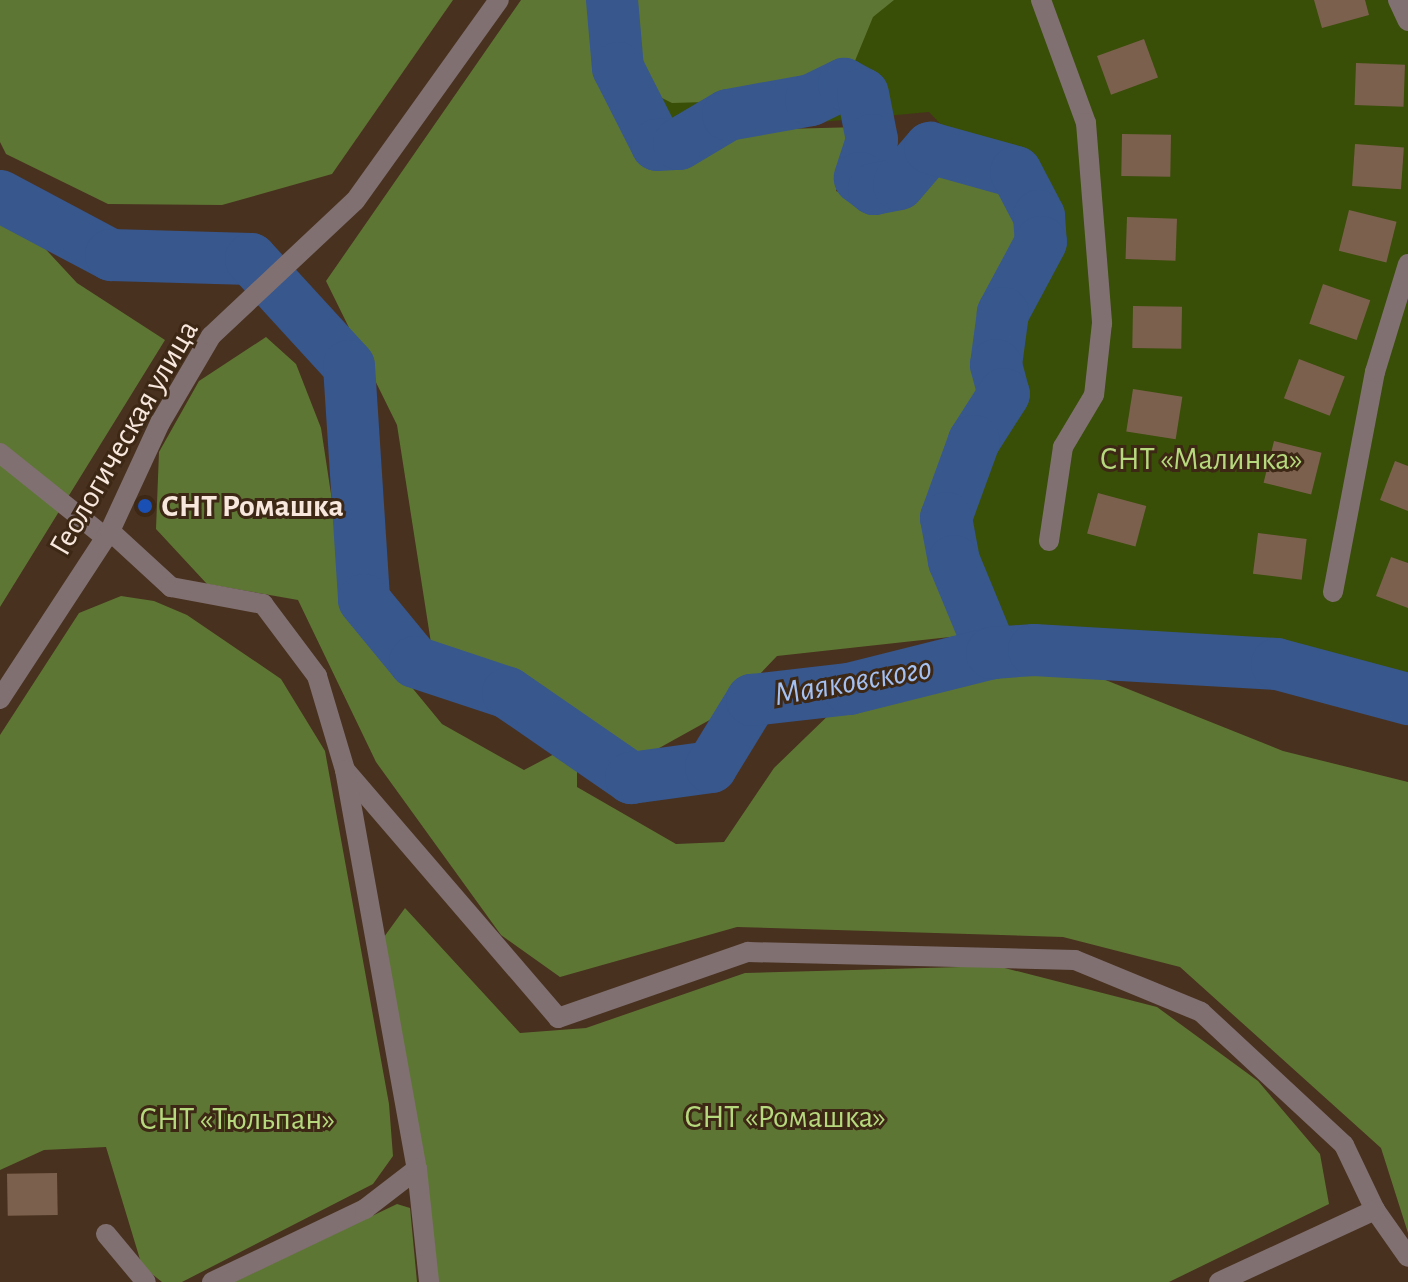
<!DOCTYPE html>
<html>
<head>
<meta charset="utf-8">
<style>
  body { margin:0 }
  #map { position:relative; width:1408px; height:1282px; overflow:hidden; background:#48311f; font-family:"Alegreya Sans",sans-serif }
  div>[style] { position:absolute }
  .green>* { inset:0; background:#394e07 }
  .forest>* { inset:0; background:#5e7634 }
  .river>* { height:52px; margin:-26px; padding:0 26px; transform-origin:26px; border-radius:26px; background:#37578d }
  .building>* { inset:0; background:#7b604d; transform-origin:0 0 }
  .minor>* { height:20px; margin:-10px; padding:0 10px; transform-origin:10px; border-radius:10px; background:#807071 }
  .dots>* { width:22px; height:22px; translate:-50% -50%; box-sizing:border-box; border:4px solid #3d2715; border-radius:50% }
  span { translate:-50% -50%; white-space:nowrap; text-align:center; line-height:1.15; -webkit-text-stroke:6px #3d2715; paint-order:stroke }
  .street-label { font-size:32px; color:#f7e7dd }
  .park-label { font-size:32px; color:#b5d97c }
  .poi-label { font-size:32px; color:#f7e7dd; font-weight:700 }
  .left { translate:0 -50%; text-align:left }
  .water-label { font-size:34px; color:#a4c1f2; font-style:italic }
</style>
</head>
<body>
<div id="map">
  <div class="green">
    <div style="clip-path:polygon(601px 0,1408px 0,1408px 703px,1326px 677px,992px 653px,954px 561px,1004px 394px,996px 365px,1003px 313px,1019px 273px,1025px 212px,929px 112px,702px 133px,657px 145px,618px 68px)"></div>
  </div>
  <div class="forest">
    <div style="clip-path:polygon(0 0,453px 0,332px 174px,222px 205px,108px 204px,6px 154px,0 142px)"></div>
    <div style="clip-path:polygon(521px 0,591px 0,630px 121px,666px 161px,739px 130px,861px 127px,836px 191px,872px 204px,896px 199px,953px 148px,1023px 213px,997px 299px,977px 409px,943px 500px,943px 560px,959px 636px,777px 656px,724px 712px,634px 762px,554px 699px,431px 643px,397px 425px,326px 281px)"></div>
    <div style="clip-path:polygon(613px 0,894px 0,873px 17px,850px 73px,776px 100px,672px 103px,642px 88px)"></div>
    <div style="clip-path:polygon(0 200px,77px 283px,165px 340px,0 607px)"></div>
    <div style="clip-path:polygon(266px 337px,296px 364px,321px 428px,343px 573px,400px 673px,442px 724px,524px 770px,560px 751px,577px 763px,577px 787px,676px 844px,724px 842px,774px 768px,838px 706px,984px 674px,1093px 675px,1283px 751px,1408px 782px,1408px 1233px,1381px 1148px,1180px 967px,1063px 937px,737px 927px,560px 977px,501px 935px,376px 762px,298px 600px,207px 584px,156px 529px,159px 452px,199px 381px)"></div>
    <div style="clip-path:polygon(121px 596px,154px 601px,187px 615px,281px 679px,325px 751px,389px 1104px,393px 1156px,373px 1184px,182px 1282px,162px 1282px,142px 1266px,106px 1147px,44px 1150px,0 1170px,0 735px,79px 613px)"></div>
    <div style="clip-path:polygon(405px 908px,520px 1033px,586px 1028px,745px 973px,997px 966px,1157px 1007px,1258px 1081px,1320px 1154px,1329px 1204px,1169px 1282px,436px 1282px,384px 937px)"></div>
    <div style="clip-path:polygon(397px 1204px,410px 1208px,417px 1282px,234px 1282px)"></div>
  </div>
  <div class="river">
    <div style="left:612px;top:0;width:68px;rotate:85deg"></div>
    <div style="left:618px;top:68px;width:86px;rotate:63.1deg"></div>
    <div style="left:657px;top:145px;width:22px;rotate:-3deg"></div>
    <div style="left:679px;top:144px;width:57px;rotate:-30.6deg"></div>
    <div style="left:728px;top:115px;width:84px;rotate:-10.2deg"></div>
    <div style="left:811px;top:100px;width:37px;rotate:-26deg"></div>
    <div style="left:844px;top:84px;width:21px;rotate:28deg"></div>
    <div style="left:863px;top:94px;width:47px;rotate:78.9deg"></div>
    <div style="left:872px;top:140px;width:40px;rotate:108deg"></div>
    <div style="left:860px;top:178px;width:18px;rotate:38deg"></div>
    <div style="left:874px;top:189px;width:25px;rotate:-11deg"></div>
    <div style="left:899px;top:184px;width:48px;rotate:-49.3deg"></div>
    <div style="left:930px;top:148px;width:89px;rotate:15.6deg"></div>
    <div style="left:1016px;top:172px;width:50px;rotate:62.4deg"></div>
    <div style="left:1039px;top:216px;width:26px;rotate:86deg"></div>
    <div style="left:1041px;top:242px;width:81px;rotate:118.2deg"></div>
    <div style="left:1003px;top:313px;width:52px;rotate:97.7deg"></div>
    <div style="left:996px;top:365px;width:30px;rotate:75deg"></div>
    <div style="left:1004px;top:394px;width:56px;rotate:122.6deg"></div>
    <div style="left:974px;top:441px;width:82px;rotate:110deg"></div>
    <div style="left:946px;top:518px;width:44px;rotate:79.5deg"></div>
    <div style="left:954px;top:561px;width:100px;rotate:67.6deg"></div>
    <div style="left:0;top:196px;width:126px;rotate:28deg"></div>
    <div style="left:111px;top:255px;width:140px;rotate:1.6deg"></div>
    <div style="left:251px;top:259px;width:145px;rotate:47.5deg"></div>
    <div style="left:349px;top:366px;width:234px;rotate:86.3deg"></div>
    <div style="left:364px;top:600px;width:80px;rotate:50.6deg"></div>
    <div style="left:415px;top:662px;width:98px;rotate:18.4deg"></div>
    <div style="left:508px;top:693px;width:150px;rotate:34.6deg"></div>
    <div style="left:631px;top:778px;width:81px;rotate:-7.8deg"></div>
    <div style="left:711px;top:767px;width:79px;rotate:-58.5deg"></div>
    <div style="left:752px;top:700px;width:98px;rotate:-6.5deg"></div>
    <div style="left:849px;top:689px;width:147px;rotate:-14.1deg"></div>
    <div style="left:992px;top:653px;width:42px;rotate:-4.1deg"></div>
    <div style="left:1034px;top:650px;width:243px;rotate:3.3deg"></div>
    <div style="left:1277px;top:664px;width:136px;rotate:15deg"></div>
  </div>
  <div class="building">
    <div style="clip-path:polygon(1314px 0,1365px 0,1369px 15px,1322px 28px)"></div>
    <div style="left:1144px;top:39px;width:41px;height:50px;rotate:70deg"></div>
    <div style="left:1356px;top:63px;width:49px;height:42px;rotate:2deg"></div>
    <div style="left:1122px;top:134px;width:49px;height:42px;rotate:1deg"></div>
    <div style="left:1355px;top:144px;width:49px;height:42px;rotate:4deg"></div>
    <div style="left:1349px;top:210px;width:49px;height:42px;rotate:14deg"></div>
    <div style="left:1127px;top:217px;width:50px;height:42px;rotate:2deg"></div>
    <div style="left:1323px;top:284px;width:50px;height:42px;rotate:19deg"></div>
    <div style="left:1133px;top:306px;width:49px;height:42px;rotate:1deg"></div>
    <div style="left:1299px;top:359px;width:49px;height:42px;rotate:21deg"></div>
    <div style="left:1133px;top:389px;width:50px;height:43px;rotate:9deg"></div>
    <div style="left:1274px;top:441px;width:49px;height:43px;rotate:14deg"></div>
    <div style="clip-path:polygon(1395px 461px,1408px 466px,1408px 511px,1380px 500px)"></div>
    <div style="left:1098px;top:493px;width:50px;height:42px;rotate:15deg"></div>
    <div style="left:1258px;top:533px;width:49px;height:41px;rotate:7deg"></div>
    <div style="clip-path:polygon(1391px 557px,1408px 563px,1408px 608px,1376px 596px)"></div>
    <div style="left:57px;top:1173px;width:42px;height:50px;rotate:89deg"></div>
  </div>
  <div class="minor">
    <div style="left:1041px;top:0;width:131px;rotate:69.9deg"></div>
    <div style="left:1086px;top:123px;width:201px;rotate:85.4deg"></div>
    <div style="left:1102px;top:323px;width:72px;rotate:96.3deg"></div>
    <div style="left:1094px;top:395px;width:61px;rotate:120.8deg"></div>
    <div style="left:1063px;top:447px;width:95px;rotate:98.5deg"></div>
    <div style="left:1398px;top:0;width:23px;rotate:65deg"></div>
    <div style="left:0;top:453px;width:136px;rotate:38.7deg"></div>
    <div style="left:110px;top:531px;width:83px;rotate:42.6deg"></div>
    <div style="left:171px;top:587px;width:94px;rotate:10.5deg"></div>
    <div style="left:263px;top:604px;width:90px;rotate:53.1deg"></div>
    <div style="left:317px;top:676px;width:98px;rotate:73.4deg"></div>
    <div style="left:345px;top:770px;width:327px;rotate:49.3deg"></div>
    <div style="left:558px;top:1018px;width:201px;rotate:-19.2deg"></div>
    <div style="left:748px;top:952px;width:327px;rotate:1.4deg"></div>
    <div style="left:1075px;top:960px;width:136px;rotate:22.4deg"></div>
    <div style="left:1201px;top:1012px;width:195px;rotate:42.9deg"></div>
    <div style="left:1344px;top:1145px;width:72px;rotate:64.5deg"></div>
    <div style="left:1375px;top:1210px;width:57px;rotate:54.9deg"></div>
    <div style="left:1333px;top:592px;width:224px;rotate:-79.2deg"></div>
    <div style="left:1375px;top:372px;width:113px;rotate:-73deg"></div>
    <div style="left:0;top:699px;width:201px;rotate:-56.8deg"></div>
    <div style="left:110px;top:531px;width:119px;rotate:-65.2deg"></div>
    <div style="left:160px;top:423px;width:101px;rotate:-59.6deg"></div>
    <div style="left:211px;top:336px;width:197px;rotate:-43.2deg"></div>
    <div style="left:355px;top:201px;width:247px;rotate:-54.4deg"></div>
    <div style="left:345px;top:770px;width:405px;rotate:79.8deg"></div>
    <div style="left:417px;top:1169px;width:114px;rotate:83.9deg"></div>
    <div style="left:106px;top:1234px;width:62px;rotate:50.2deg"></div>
    <div style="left:212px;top:1282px;width:170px;rotate:-25.5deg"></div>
    <div style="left:365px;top:1209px;width:66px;rotate:-37.6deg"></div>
    <div style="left:1219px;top:1282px;width:172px;rotate:-24.8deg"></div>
  </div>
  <div class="dots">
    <div style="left:145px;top:506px;background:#1a4fb4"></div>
  </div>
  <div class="street-label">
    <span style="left:124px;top:438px;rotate:-60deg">Геологическая улица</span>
  </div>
  <div class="park-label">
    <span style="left:1201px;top:459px">СНТ «Малинка»</span>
    <span style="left:785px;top:1117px">СНТ «Ромашка»</span>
    <span style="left:237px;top:1119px">СНТ «Тюльпан»</span>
  </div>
  <div class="poi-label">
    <span class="left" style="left:161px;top:506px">СНТ Ромашка</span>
  </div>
  <div class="water-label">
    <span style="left:853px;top:682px;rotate:-10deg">Маяковского</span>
  </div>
</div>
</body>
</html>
